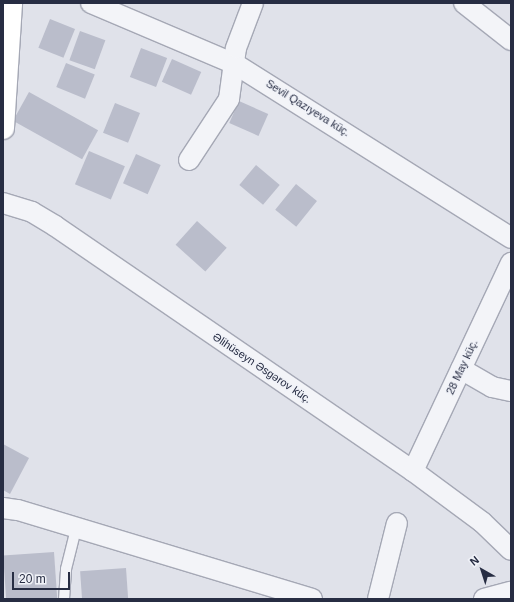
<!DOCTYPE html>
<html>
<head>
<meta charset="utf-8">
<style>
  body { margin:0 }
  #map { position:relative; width:514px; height:602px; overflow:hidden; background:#e0e2ea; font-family:Arial,sans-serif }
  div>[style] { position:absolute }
  .building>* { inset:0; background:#babdcb; transform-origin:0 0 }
  .roads { filter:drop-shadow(1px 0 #a5a8b5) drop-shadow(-1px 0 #a5a8b5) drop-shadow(0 1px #a5a8b5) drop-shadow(0 -1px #a5a8b5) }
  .lane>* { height:10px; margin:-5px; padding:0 5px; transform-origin:5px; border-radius:5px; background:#f3f4f8 }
  .street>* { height:20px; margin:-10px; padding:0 10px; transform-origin:10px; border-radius:10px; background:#f3f4f8 }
  .secondary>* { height:22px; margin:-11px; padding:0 11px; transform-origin:11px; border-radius:11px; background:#fff }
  span { translate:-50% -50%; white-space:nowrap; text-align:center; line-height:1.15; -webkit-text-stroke:3px #f0f2f8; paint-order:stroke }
  .street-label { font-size:11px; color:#272d43 }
  .frame { position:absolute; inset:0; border:4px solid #272d43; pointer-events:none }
  .north { position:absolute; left:462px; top:550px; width:40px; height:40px; -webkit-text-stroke:3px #f0f2f8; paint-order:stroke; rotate:321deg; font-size:11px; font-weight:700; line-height:16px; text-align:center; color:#272d43 }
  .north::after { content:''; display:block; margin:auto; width:14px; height:18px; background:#272d43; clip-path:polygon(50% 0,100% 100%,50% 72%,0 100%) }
  .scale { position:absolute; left:12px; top:572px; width:58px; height:18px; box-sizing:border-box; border:2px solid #272d43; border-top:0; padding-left:5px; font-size:12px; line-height:14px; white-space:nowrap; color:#272d43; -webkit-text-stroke:3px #f0f2f8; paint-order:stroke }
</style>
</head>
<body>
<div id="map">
  <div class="building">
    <div style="left:50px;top:19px;width:27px;height:31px;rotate:22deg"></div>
    <div style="left:80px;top:31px;width:27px;height:31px;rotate:20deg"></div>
    <div style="left:141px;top:48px;width:28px;height:31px;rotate:21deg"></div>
    <div style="left:172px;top:59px;width:32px;height:25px;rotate:24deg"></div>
    <div style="left:66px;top:63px;width:31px;height:26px;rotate:22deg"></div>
    <div style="left:29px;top:92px;width:79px;height:33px;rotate:29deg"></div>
    <div style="left:239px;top:101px;width:32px;height:24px;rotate:24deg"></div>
    <div style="left:115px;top:103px;width:27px;height:32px;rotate:22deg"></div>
    <div style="left:89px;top:151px;width:39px;height:36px;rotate:23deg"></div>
    <div style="left:136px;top:154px;width:27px;height:32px;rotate:24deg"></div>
    <div style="left:256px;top:165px;width:31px;height:26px;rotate:40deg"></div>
    <div style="left:296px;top:184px;width:27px;height:33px;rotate:39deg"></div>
    <div style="left:197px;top:221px;width:40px;height:32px;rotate:42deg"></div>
    <div style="clip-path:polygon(3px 444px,29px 458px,10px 494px,3px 490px)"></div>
    <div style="left:54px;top:552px;width:47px;height:51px;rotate:86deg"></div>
    <div style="left:126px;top:568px;width:31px;height:46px;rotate:86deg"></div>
  </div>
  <div class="roads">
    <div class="lane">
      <div style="left:64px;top:599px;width:30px;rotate:-86deg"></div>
      <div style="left:66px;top:569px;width:41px;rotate:-76deg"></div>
    </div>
    <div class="street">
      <div style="left:91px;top:3px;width:156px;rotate:23deg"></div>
      <div style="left:235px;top:64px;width:326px;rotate:32.2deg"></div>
      <div style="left:464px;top:3px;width:60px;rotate:38.2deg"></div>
      <div style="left:189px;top:160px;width:73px;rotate:-56.7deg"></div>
      <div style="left:229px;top:99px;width:51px;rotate:-82.2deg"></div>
      <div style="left:236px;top:48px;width:48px;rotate:-69.3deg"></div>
      <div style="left:3px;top:203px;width:30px;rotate:17deg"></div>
      <div style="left:32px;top:212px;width:27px;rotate:31deg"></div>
      <div style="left:55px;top:226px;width:434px;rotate:34.4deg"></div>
      <div style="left:413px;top:471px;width:86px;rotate:36.5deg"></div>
      <div style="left:482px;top:522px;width:40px;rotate:44deg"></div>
      <div style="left:461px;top:369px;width:36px;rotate:30deg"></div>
      <div style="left:492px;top:387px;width:19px;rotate:12deg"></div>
      <div style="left:413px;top:471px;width:230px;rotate:-64.8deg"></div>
      <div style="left:3px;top:508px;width:15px;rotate:8deg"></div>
      <div style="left:18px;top:510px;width:307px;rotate:16.8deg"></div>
      <div style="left:378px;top:599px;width:78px;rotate:-76deg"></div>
      <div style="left:484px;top:599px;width:28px;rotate:-15deg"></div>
    </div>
    <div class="secondary">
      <div style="left:3px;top:128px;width:125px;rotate:-86.3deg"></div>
    </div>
  </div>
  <div class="street-label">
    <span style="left:308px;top:108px;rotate:32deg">Sevil Qazıyeva küç.</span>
    <span style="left:462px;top:367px;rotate:-65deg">28 May küç.</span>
    <span style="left:262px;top:368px;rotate:34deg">Əlihüseyn Əsgərov küç.</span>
  </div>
  <div class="frame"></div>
  <div class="north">N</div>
  <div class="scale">20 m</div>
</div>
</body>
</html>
